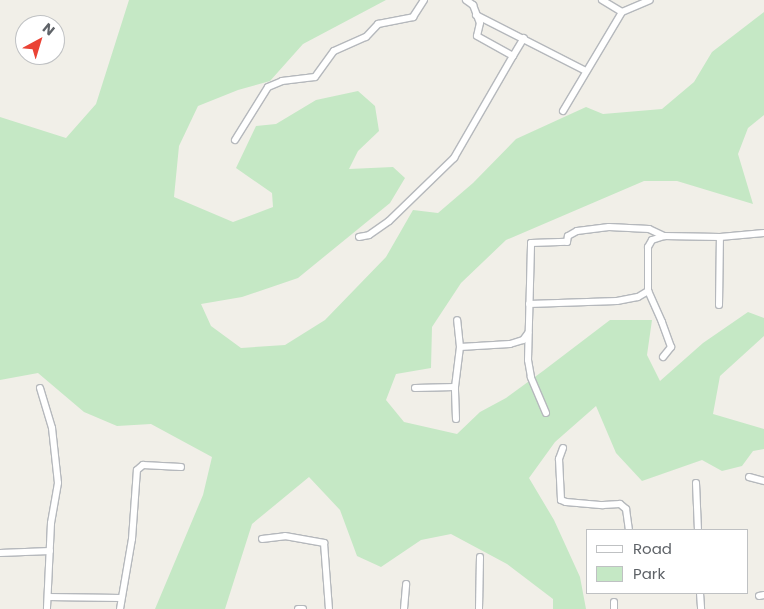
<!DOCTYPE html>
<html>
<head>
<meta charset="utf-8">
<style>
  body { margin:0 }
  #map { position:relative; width:764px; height:609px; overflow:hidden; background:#f1efe8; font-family:Poppins,sans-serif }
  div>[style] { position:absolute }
  .green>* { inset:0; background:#c5e8c5 }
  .roads { filter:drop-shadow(1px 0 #b5b8bc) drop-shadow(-1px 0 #b5b8bc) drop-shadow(0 1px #b5b8bc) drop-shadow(0 -1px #b5b8bc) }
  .minor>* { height:6px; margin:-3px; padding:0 3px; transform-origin:3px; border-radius:3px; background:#fff }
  span { translate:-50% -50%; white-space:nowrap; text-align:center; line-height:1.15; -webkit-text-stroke:4px #fff; paint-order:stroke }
  .legend { position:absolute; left:586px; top:529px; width:162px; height:65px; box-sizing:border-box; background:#fff; border:1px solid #bfc1c3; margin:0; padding:6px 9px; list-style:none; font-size:15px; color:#5f6368 }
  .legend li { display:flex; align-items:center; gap:10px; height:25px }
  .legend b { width:25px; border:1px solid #bfc1c3 }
  .north { position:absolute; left:15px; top:15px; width:50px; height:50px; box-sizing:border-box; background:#fff; border:1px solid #bfc1c3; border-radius:50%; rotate:39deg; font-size:14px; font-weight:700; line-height:20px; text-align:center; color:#5f6368 }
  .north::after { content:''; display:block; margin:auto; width:18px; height:22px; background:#ea4335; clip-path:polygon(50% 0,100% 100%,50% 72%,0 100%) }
</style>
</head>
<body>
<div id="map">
  <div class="green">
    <div style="clip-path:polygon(129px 0,386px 0,303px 44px,270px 81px,238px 90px,198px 106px,179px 146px,174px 197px,233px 222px,273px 207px,272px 193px,236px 168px,256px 126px,276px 124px,316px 100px,358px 91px,375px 106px,379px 131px,358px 151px,349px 169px,393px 167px,405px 178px,390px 203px,298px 278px,242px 297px,201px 304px,211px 326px,241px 348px,285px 345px,325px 320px,386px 257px,413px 210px,438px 213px,473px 183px,516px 139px,586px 107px,603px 114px,662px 109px,694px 82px,712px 52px,764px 12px,764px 115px,748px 128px,738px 154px,753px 204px,677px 181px,644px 181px,506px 240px,461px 283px,432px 327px,431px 368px,396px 374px,386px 400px,404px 422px,457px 434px,480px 412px,506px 398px,543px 371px,610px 320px,652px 320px,647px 355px,660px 381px,703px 343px,748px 312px,764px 318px,764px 336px,720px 376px,713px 414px,764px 429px,764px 449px,753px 451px,742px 466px,722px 471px,702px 460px,642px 481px,616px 453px,596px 406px,555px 442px,529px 478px,554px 520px,580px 577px,586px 609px,553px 609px,553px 599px,507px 564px,451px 534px,421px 540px,381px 567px,357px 556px,340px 510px,309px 477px,252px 524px,225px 609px,155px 609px,203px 495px,212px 457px,151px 424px,117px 426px,84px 412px,38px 373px,0 380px,0 117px,66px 138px,96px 104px)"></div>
  </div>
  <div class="roads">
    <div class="minor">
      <div style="left:466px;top:0;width:9px;rotate:36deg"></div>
      <div style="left:473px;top:5px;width:19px;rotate:69deg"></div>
      <div style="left:480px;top:23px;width:13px;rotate:103deg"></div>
      <div style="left:477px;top:36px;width:41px;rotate:29.1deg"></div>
      <div style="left:513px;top:56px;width:21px;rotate:-59deg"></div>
      <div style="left:602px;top:0;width:23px;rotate:31deg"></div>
      <div style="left:476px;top:15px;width:123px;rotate:27deg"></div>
      <div style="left:563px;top:111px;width:115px;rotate:-59.2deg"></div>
      <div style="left:622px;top:12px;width:30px;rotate:-23deg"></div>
      <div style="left:235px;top:140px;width:62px;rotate:-58.1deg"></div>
      <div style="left:268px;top:87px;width:15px;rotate:-23deg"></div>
      <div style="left:282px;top:81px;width:33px;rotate:-7deg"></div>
      <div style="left:315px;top:77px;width:32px;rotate:-54deg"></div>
      <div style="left:334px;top:51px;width:35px;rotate:-24deg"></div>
      <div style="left:366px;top:37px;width:18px;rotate:-47deg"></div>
      <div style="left:378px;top:24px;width:36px;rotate:-11deg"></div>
      <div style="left:413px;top:17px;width:20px;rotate:-57deg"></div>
      <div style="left:359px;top:237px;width:10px;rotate:-11deg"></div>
      <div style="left:369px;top:235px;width:24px;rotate:-35deg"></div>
      <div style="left:389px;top:221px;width:91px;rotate:-44.1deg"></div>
      <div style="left:454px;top:158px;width:118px;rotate:-60deg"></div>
      <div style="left:529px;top:304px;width:88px;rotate:-2deg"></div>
      <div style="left:617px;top:301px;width:21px;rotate:-11deg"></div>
      <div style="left:638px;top:297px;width:12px;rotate:-31deg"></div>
      <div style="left:719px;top:305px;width:68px;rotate:-89.2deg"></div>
      <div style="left:460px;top:347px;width:50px;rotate:-3.4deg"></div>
      <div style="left:510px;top:344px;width:14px;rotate:-17deg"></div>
      <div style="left:523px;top:340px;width:9px;rotate:-54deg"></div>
      <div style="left:663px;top:357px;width:13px;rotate:-51deg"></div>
      <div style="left:671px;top:347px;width:27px;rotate:-110deg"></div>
      <div style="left:662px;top:322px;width:34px;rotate:-114deg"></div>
      <div style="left:648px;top:291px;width:44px;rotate:-90deg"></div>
      <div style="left:648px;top:247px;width:8px;rotate:-60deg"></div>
      <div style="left:652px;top:240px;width:13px;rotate:-18deg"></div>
      <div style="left:40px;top:388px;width:42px;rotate:73.3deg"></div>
      <div style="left:52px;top:428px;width:55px;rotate:83.8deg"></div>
      <div style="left:58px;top:483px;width:41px;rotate:99.9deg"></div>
      <div style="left:51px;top:523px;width:86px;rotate:92.7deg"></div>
      <div style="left:415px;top:388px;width:40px;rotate:-1.4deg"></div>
      <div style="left:546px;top:413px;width:39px;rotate:-113deg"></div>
      <div style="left:531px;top:377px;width:17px;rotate:-100deg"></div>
      <div style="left:528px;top:360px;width:117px;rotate:-88.5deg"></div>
      <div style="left:531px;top:243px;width:36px;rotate:-2deg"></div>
      <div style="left:567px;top:242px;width:6px;rotate:-81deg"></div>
      <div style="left:568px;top:236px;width:10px;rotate:-29deg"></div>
      <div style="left:577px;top:231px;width:32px;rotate:-7deg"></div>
      <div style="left:609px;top:227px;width:40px;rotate:2.9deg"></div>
      <div style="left:649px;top:229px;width:17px;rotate:25deg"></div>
      <div style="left:664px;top:236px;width:56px;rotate:1deg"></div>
      <div style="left:720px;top:237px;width:44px;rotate:-5.2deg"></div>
      <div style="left:456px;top:419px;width:32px;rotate:-92deg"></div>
      <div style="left:455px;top:387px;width:40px;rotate:-82.9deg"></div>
      <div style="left:460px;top:347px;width:27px;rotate:-96deg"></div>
      <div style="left:563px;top:448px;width:12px;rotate:110deg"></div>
      <div style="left:559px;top:459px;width:41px;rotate:87.2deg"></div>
      <div style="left:561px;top:500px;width:5px;rotate:22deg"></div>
      <div style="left:566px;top:502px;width:37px;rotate:5deg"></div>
      <div style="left:603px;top:505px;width:17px;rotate:-3deg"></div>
      <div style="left:620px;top:504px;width:8px;rotate:40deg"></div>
      <div style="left:626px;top:509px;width:21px;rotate:82deg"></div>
      <div style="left:749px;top:477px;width:16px;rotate:15deg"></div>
      <div style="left:696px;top:483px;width:47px;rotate:87.6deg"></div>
      <div style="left:262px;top:539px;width:23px;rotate:-7deg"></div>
      <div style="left:285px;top:536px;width:40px;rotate:10deg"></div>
      <div style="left:324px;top:543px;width:66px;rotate:85.7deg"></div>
      <div style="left:0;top:553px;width:50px;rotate:-2.3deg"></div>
      <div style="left:700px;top:593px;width:16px;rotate:86deg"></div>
      <div style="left:759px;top:596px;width:5px;rotate:-11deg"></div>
      <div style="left:48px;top:597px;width:73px;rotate:0.8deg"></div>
      <div style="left:614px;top:602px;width:7px;rotate:90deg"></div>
      <div style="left:120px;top:609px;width:71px;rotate:-80.3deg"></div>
      <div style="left:132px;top:539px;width:69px;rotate:-85.9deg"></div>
      <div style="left:137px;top:470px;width:8px;rotate:-40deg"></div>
      <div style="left:143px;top:465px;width:38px;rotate:3deg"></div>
      <div style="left:298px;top:609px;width:5px"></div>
      <div style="left:404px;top:609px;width:25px;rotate:-85deg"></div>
      <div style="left:479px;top:609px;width:52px;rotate:-88.9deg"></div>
    </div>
  </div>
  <ul class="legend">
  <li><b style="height:6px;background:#fff"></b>Road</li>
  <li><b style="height:14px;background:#c5e8c5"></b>Park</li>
  </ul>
  <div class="north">N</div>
</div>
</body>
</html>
